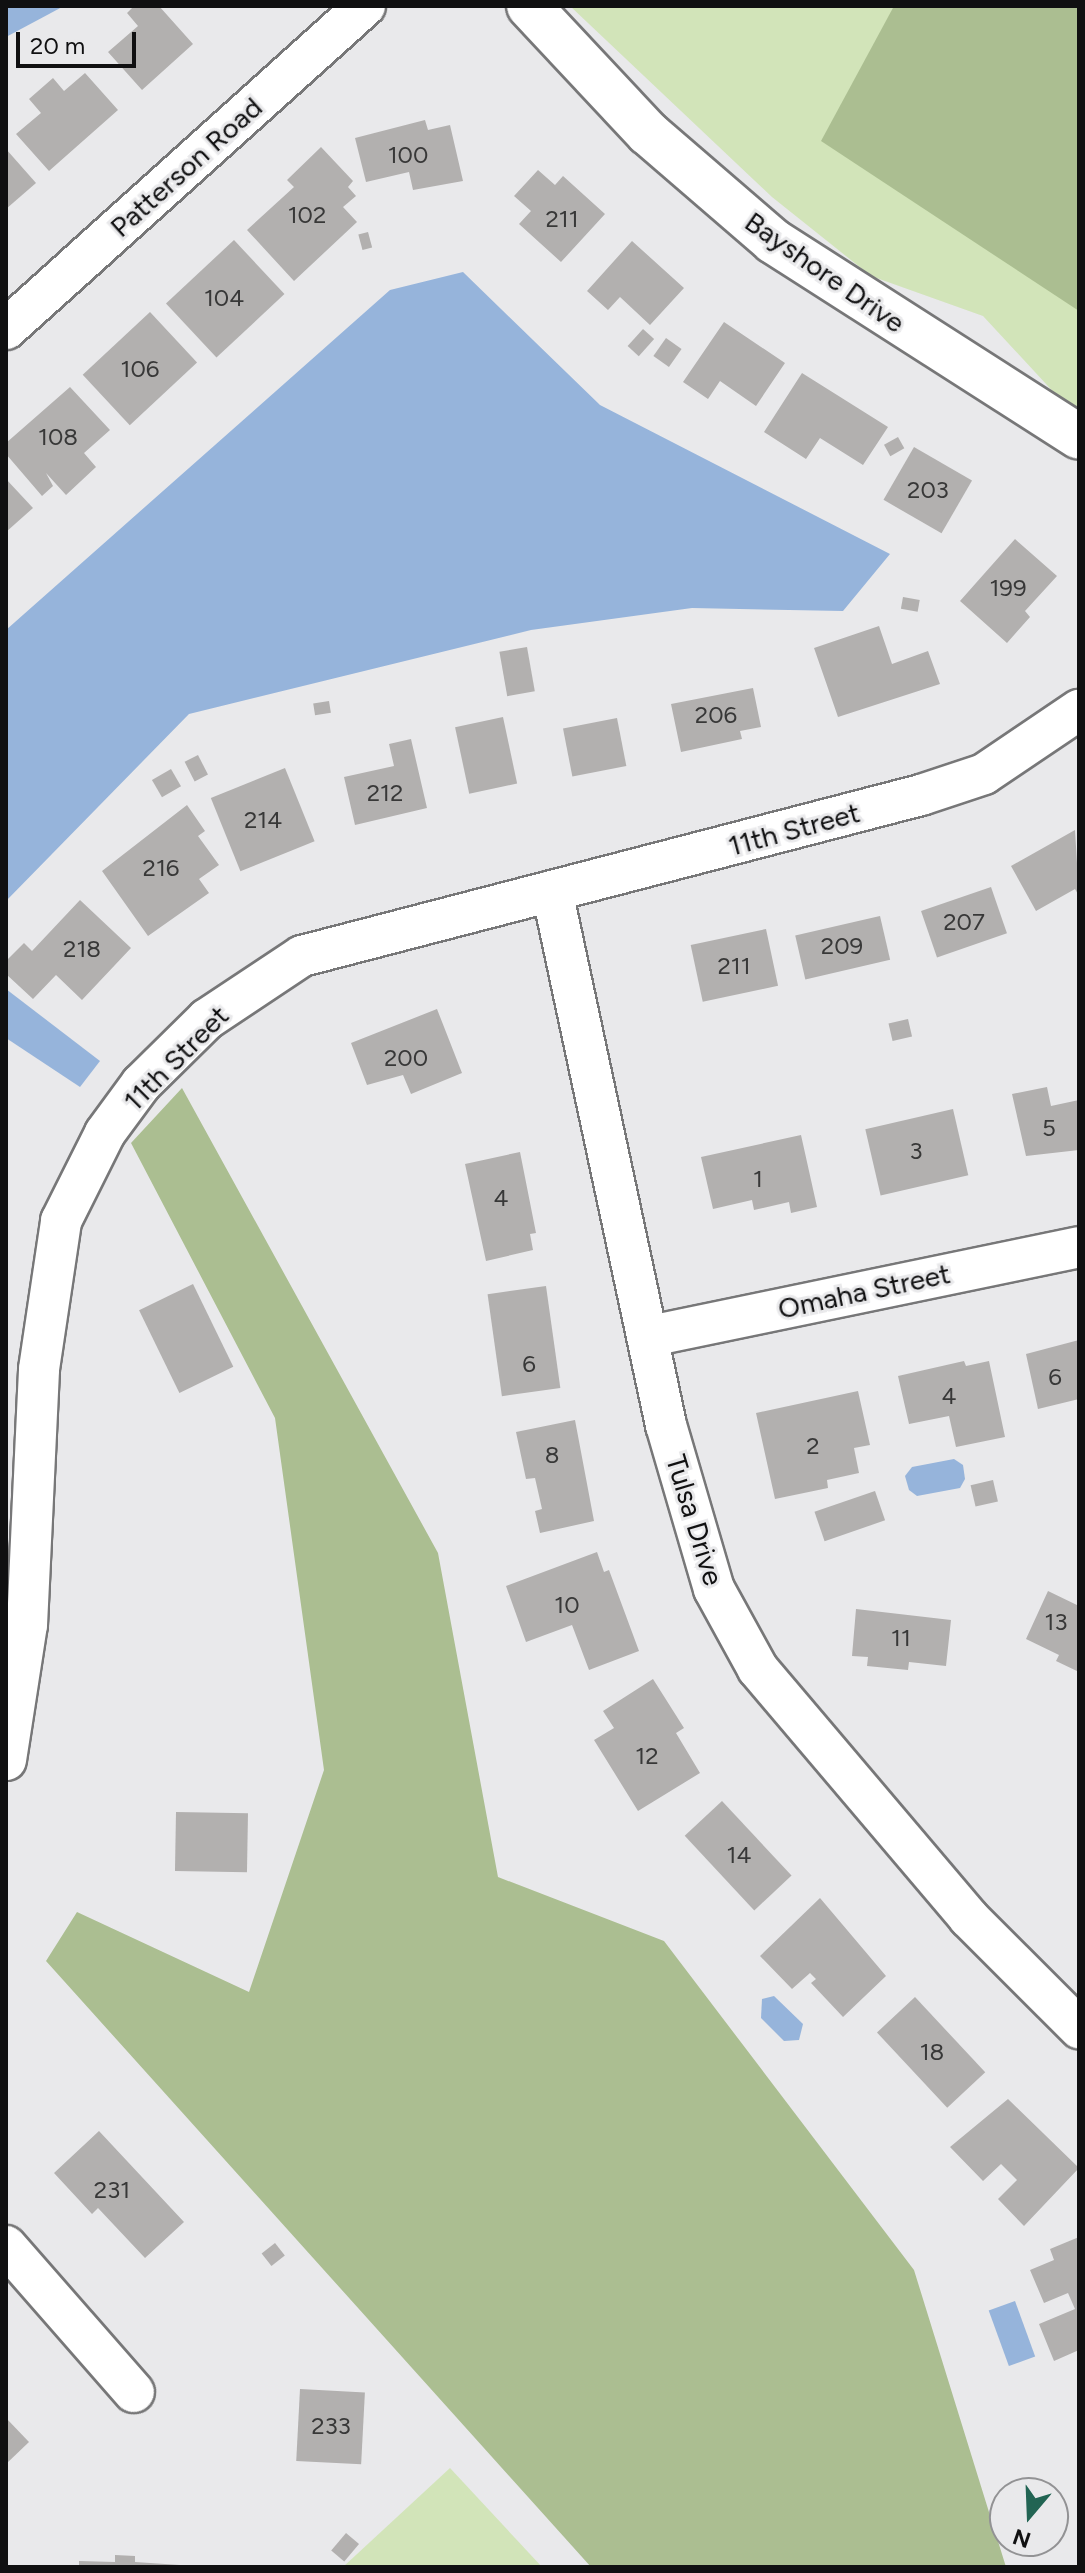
<!DOCTYPE html>
<html>
<head>
<meta charset="utf-8">
<style>
  body { margin:0 }
  #map { position:relative; width:1085px; height:2573px; overflow:hidden; background:#e9e9eb; font-family:Figtree,sans-serif }
  div>[style] { position:absolute }
  .green>* { inset:0; background:#d2e4b9 }
  .forest>* { inset:0; background:#abbe91 }
  .water>* { inset:0; background:#96b4db; transform-origin:0 0 }
  .building>* { inset:0; background:#b2b0af; transform-origin:0 0 }
  .roads { filter:drop-shadow(2px 0 #777778) drop-shadow(-2px 0 #777778) drop-shadow(0 2px #777778) drop-shadow(0 -2px #777778) }
  .street>* { height:40px; margin:-20px; padding:0 20px; transform-origin:20px; border-radius:20px; background:#fff }
  .secondary>* { height:44px; margin:-22px; padding:0 22px; transform-origin:22px; border-radius:22px; background:#fff }
  span { translate:-50% -50%; white-space:nowrap; text-align:center; line-height:1.15; -webkit-text-stroke:6px #e9e9eb; paint-order:stroke }
  .number-label { font-size:24px; color:#383838 }
  .number-label span { -webkit-text-stroke-width:0 }
  .street-label { font-size:28px; color:#101011 }
  .frame { position:absolute; inset:0; border:8px solid #101011; pointer-events:none }
  .north { position:absolute; left:989px; top:2477px; width:80px; height:80px; box-sizing:border-box; background:#e9e9eb; border:2px solid #929294; border-radius:50%; rotate:199deg; font-size:22px; font-weight:700; line-height:32px; text-align:center; color:#101011 }
  .north::after { content:''; display:block; margin:auto; width:28px; height:36px; background:#226453; clip-path:polygon(50% 0,100% 100%,50% 72%,0 100%) }
  .scale { position:absolute; left:16px; top:32px; width:120px; height:36px; box-sizing:border-box; border:4px solid #101011; border-top:0; padding-left:10px; font-size:24px; line-height:28px; white-space:nowrap; color:#101011; -webkit-text-stroke:6px #e9e9eb; paint-order:stroke }
</style>
</head>
<body>
<div id="map">
  <div class="green">
    <div style="clip-path:polygon(570px 6px,1079px 6px,1079px 412px,1059px 398px,983px 316px,871px 276px,772px 197px)"></div>
    <div style="clip-path:polygon(450px 2468px,542px 2567px,343px 2567px)"></div>
  </div>
  <div class="forest">
    <div style="clip-path:polygon(894px 6px,1079px 6px,1079px 311px,821px 141px)"></div>
    <div style="clip-path:polygon(182px 1088px,438px 1553px,498px 1877px,664px 1941px,914px 2270px,1006px 2567px,591px 2567px,46px 1961px,77px 1912px,249px 1992px,324px 1770px,275px 1418px,131px 1143px)"></div>
  </div>
  <div class="water">
    <div style="clip-path:polygon(6px 6px,64px 6px,6px 37px)"></div>
    <div style="clip-path:polygon(463px 272px,600px 405px,890px 554px,843px 611px,692px 608px,531px 630px,189px 714px,6px 901px,6px 630px,390px 290px)"></div>
    <div style="clip-path:polygon(6px 989px,100px 1061px,80px 1087px,6px 1038px)"></div>
    <div style="clip-path:polygon(954px 1459px,963px 1465px,965px 1479px,960px 1488px,917px 1496px,909px 1490px,905px 1476px,912px 1467px)"></div>
    <div style="clip-path:polygon(774px 1996px,803px 2024px,799px 2040px,784px 2041px,761px 2018px,762px 1999px)"></div>
    <div style="left:1015px;top:2301px;width:59px;height:28px;rotate:70deg"></div>
  </div>
  <div class="building">
    <div style="clip-path:polygon(134px 6px,159px 6px,193px 44px,142px 90px,108px 52px,138px 26px,127px 13px)"></div>
    <div style="clip-path:polygon(85px 73px,118px 110px,49px 171px,16px 134px,41px 113px,29px 99px,53px 78px,64px 91px)"></div>
    <div style="clip-path:polygon(425px 120px,428px 130px,450px 125px,463px 181px,413px 190px,409px 172px,366px 182px,355px 138px)"></div>
    <div style="clip-path:polygon(321px 147px,353px 181px,348px 187px,356px 196px,343px 207px,357px 222px,294px 281px,247px 230px,294px 187px,287px 180px)"></div>
    <div style="clip-path:polygon(6px 149px,36px 183px,6px 209px)"></div>
    <div style="clip-path:polygon(538px 170px,555px 185px,563px 176px,605px 214px,561px 262px,519px 224px,531px 211px,514px 196px)"></div>
    <div style="left:368px;top:232px;width:16px;height:10px;rotate:75deg"></div>
    <div style="left:234px;top:240px;width:74px;height:93px;rotate:47deg"></div>
    <div style="clip-path:polygon(632px 241px,684px 288px,650px 325px,620px 297px,608px 310px,587px 291px)"></div>
    <div style="left:150px;top:312px;width:69px;height:92px;rotate:47deg"></div>
    <div style="clip-path:polygon(724px 322px,785px 363px,756px 406px,720px 381px,708px 399px,683px 382px)"></div>
    <div style="left:643px;top:329px;width:15px;height:23px;rotate:42deg"></div>
    <div style="left:666px;top:338px;width:19px;height:22px;rotate:35deg"></div>
    <div style="clip-path:polygon(802px 373px,888px 427px,863px 465px,820px 438px,806px 459px,764px 432px)"></div>
    <div style="clip-path:polygon(70px 387px,110px 430px,84px 453px,96px 467px,66px 495px,46px 473px,53px 486px,42px 496px,6px 454px,6px 443px)"></div>
    <div style="left:898px;top:437px;width:13px;height:16px;rotate:61deg"></div>
    <div style="left:914px;top:447px;width:67px;height:61px;rotate:30deg"></div>
    <div style="clip-path:polygon(6px 479px,33px 508px,6px 532px)"></div>
    <div style="clip-path:polygon(1015px 539px,1057px 576px,1025px 611px,1030px 617px,1007px 643px,960px 601px)"></div>
    <div style="left:903px;top:597px;width:17px;height:12px;rotate:10deg"></div>
    <div style="clip-path:polygon(879px 626px,892px 664px,928px 651px,940px 684px,838px 717px,814px 648px)"></div>
    <div style="left:527px;top:647px;width:45px;height:28px;rotate:80deg"></div>
    <div style="clip-path:polygon(753px 688px,761px 727px,740px 731px,742px 739px,681px 752px,671px 704px)"></div>
    <div style="left:329px;top:701px;width:12px;height:16px;rotate:81deg"></div>
    <div style="left:503px;top:717px;width:68px;height:49px;rotate:78deg"></div>
    <div style="left:617px;top:718px;width:49px;height:55px;rotate:79deg"></div>
    <div style="clip-path:polygon(411px 739px,427px 808px,355px 825px,344px 777px,394px 766px,389px 744px)"></div>
    <div style="left:198px;top:755px;width:22px;height:15px;rotate:63deg"></div>
    <div style="left:285px;top:768px;width:79px;height:80px;rotate:68deg"></div>
    <div style="left:171px;top:769px;width:20px;height:22px;rotate:60deg"></div>
    <div style="clip-path:polygon(187px 805px,205px 831px,198px 836px,219px 865px,199px 879px,209px 893px,148px 936px,102px 871px)"></div>
    <div style="clip-path:polygon(1075px 830px,1079px 896px,1075px 889px,1036px 911px,1011px 866px)"></div>
    <div style="left:991px;top:887px;width:49px;height:74px;rotate:71deg"></div>
    <div style="clip-path:polygon(80px 900px,131px 948px,82px 1000px,56px 975px,33px 999px,6px 974px,6px 961px,24px 943px,32px 951px)"></div>
    <div style="left:880px;top:916px;width:45px;height:87px;rotate:77deg"></div>
    <div style="left:766px;top:929px;width:58px;height:77px;rotate:78deg"></div>
    <div style="clip-path:polygon(437px 1009px,462px 1073px,411px 1094px,403px 1075px,367px 1085px,351px 1043px)"></div>
    <div style="left:908px;top:1019px;width:18px;height:20px;rotate:77deg"></div>
    <div style="clip-path:polygon(1047px 1087px,1051px 1106px,1079px 1100px,1079px 1150px,1026px 1156px,1012px 1094px)"></div>
    <div style="left:953px;top:1109px;width:68px;height:90px;rotate:77deg"></div>
    <div style="clip-path:polygon(801px 1135px,817px 1207px,791px 1213px,789px 1202px,754px 1210px,752px 1200px,713px 1209px,701px 1157px)"></div>
    <div style="clip-path:polygon(520px 1152px,536px 1233px,530px 1234px,533px 1250px,486px 1261px,465px 1164px)"></div>
    <div style="left:193px;top:1284px;width:92px;height:60px;rotate:64deg"></div>
    <div style="left:546px;top:1286px;width:103px;height:59px;rotate:82deg"></div>
    <div style="clip-path:polygon(1079px 1340px,1079px 1399px,1038px 1409px,1026px 1354px)"></div>
    <div style="clip-path:polygon(964px 1361px,966px 1366px,989px 1361px,1005px 1437px,956px 1447px,949px 1416px,909px 1424px,898px 1376px)"></div>
    <div style="clip-path:polygon(858px 1391px,870px 1445px,854px 1448px,859px 1473px,827px 1480px,828px 1488px,775px 1499px,756px 1413px)"></div>
    <div style="clip-path:polygon(575px 1420px,594px 1521px,540px 1533px,535px 1511px,542px 1509px,535px 1478px,526px 1479px,516px 1432px)"></div>
    <div style="left:993px;top:1480px;width:22px;height:23px;rotate:77deg"></div>
    <div style="left:875px;top:1491px;width:31px;height:64px;rotate:71deg"></div>
    <div style="clip-path:polygon(597px 1552px,604px 1572px,609px 1570px,639px 1651px,589px 1670px,572px 1625px,526px 1642px,506px 1586px)"></div>
    <div style="clip-path:polygon(1048px 1591px,1079px 1606px,1079px 1672px,1056px 1661px,1059px 1655px,1026px 1639px)"></div>
    <div style="clip-path:polygon(856px 1609px,951px 1620px,946px 1666px,909px 1662px,908px 1670px,867px 1666px,868px 1657px,852px 1656px)"></div>
    <div style="clip-path:polygon(653px 1679px,684px 1728px,676px 1733px,700px 1773px,638px 1811px,594px 1740px,614px 1728px,603px 1711px)"></div>
    <div style="left:722px;top:1801px;width:102px;height:51px;rotate:47deg"></div>
    <div style="left:176px;top:1812px;width:72px;height:59px;rotate:1deg"></div>
    <div style="clip-path:polygon(820px 1898px,886px 1976px,843px 2017px,811px 1983px,816px 1979px,810px 1973px,792px 1989px,760px 1956px)"></div>
    <div style="left:915px;top:1997px;width:103px;height:52px;rotate:47deg"></div>
    <div style="clip-path:polygon(1008px 2099px,1079px 2168px,1024px 2226px,998px 2199px,1017px 2180px,1001px 2164px,983px 2181px,950px 2147px)"></div>
    <div style="clip-path:polygon(99px 2131px,184px 2222px,145px 2258px,98px 2208px,92px 2214px,54px 2173px)"></div>
    <div style="clip-path:polygon(1079px 2237px,1079px 2350px,1054px 2361px,1039px 2324px,1075px 2309px,1068px 2293px,1044px 2303px,1030px 2270px,1054px 2260px,1050px 2249px)"></div>
    <div style="left:275px;top:2243px;width:16px;height:17px;rotate:52deg"></div>
    <div style="left:300px;top:2389px;width:65px;height:72px;rotate:3deg"></div>
    <div style="clip-path:polygon(6px 2418px,29px 2442px,6px 2464px)"></div>
    <div style="left:346px;top:2533px;width:17px;height:23px;rotate:40deg"></div>
    <div style="clip-path:polygon(115px 2555px,135px 2556px,135px 2562px,210px 2567px,79px 2567px,79px 2561px,115px 2562px)"></div>
  </div>
  <div class="roads">
    <div class="street">
      <div style="left:6px;top:329px;width:483px;rotate:-42deg"></div>
      <div style="left:552px;top:891px;width:546px;rotate:77.95deg"></div>
      <div style="left:666px;top:1425px;width:171px;rotate:73.7deg"></div>
      <div style="left:714px;top:1589px;width:91px;rotate:61.2deg"></div>
      <div style="left:758px;top:1669px;width:326px;rotate:49.7deg"></div>
      <div style="left:969px;top:1918px;width:156px;rotate:45deg"></div>
      <div style="left:650px;top:1336px;width:438px;rotate:-11.7deg"></div>
      <div style="left:6px;top:1760px;width:137px;rotate:-81.2deg"></div>
      <div style="left:27px;top:1625px;width:256px;rotate:-87.3deg"></div>
      <div style="left:39px;top:1369px;width:150px;rotate:-81.5deg"></div>
      <div style="left:61px;top:1221px;width:98px;rotate:-63.4deg"></div>
      <div style="left:105px;top:1133px;width:61px;rotate:-53.7deg"></div>
      <div style="left:141px;top:1084px;width:93px;rotate:-44.6deg"></div>
      <div style="left:207px;top:1019px;width:114px;rotate:-33.6deg"></div>
      <div style="left:302px;top:956px;width:640px;rotate:-14.58deg"></div>
      <div style="left:921px;top:795px;width:66px;rotate:-18.4deg"></div>
      <div style="left:984px;top:774px;width:115px;rotate:-34deg"></div>
      <div style="left:6px;top:2246px;width:194px;rotate:48.8deg"></div>
    </div>
    <div class="secondary">
      <div style="left:529px;top:6px;width:174px;rotate:46.9deg"></div>
      <div style="left:648px;top:133px;width:165px;rotate:40.8deg"></div>
      <div style="left:773px;top:241px;width:363px;rotate:32.6deg"></div>
    </div>
  </div>
  <div class="number-label">
    <span style="left:408px;top:155px">100</span>
    <span style="left:307px;top:215px">102</span>
    <span style="left:562px;top:219px">211</span>
    <span style="left:224px;top:298px">104</span>
    <span style="left:140px;top:369px">106</span>
    <span style="left:58px;top:437px">108</span>
    <span style="left:928px;top:490px">203</span>
    <span style="left:1008px;top:588px">199</span>
    <span style="left:716px;top:715px">206</span>
    <span style="left:385px;top:793px">212</span>
    <span style="left:263px;top:820px">214</span>
    <span style="left:161px;top:868px">216</span>
    <span style="left:964px;top:922px">207</span>
    <span style="left:842px;top:946px">209</span>
    <span style="left:82px;top:949px">218</span>
    <span style="left:734px;top:966px">211</span>
    <span style="left:406px;top:1058px">200</span>
    <span style="left:1049px;top:1128px">5</span>
    <span style="left:916px;top:1151px">3</span>
    <span style="left:758px;top:1179px">1</span>
    <span style="left:501px;top:1198px">4</span>
    <span style="left:529px;top:1364px">6</span>
    <span style="left:1055px;top:1377px">6</span>
    <span style="left:949px;top:1396px">4</span>
    <span style="left:813px;top:1446px">2</span>
    <span style="left:552px;top:1455px">8</span>
    <span style="left:567px;top:1605px">10</span>
    <span style="left:1056px;top:1622px">13</span>
    <span style="left:901px;top:1638px">11</span>
    <span style="left:647px;top:1756px">12</span>
    <span style="left:739px;top:1855px">14</span>
    <span style="left:932px;top:2052px">18</span>
    <span style="left:112px;top:2190px">231</span>
    <span style="left:331px;top:2426px">233</span>
  </div>
  <div class="street-label">
    <span style="left:186px;top:167px;rotate:-42deg">Patterson Road</span>
    <span style="left:825px;top:272px;rotate:35deg">Bayshore Drive</span>
    <span style="left:794px;top:829px;rotate:-15deg">11th Street</span>
    <span style="left:176px;top:1058px;rotate:-45deg">11th Street</span>
    <span style="left:864px;top:1291px;rotate:-12deg">Omaha Street</span>
    <span style="left:695px;top:1520px;rotate:73deg">Tulsa Drive</span>
  </div>
  <div class="frame"></div>
  <div class="north">N</div>
  <div class="scale">20 m</div>
</div>
</body>
</html>
